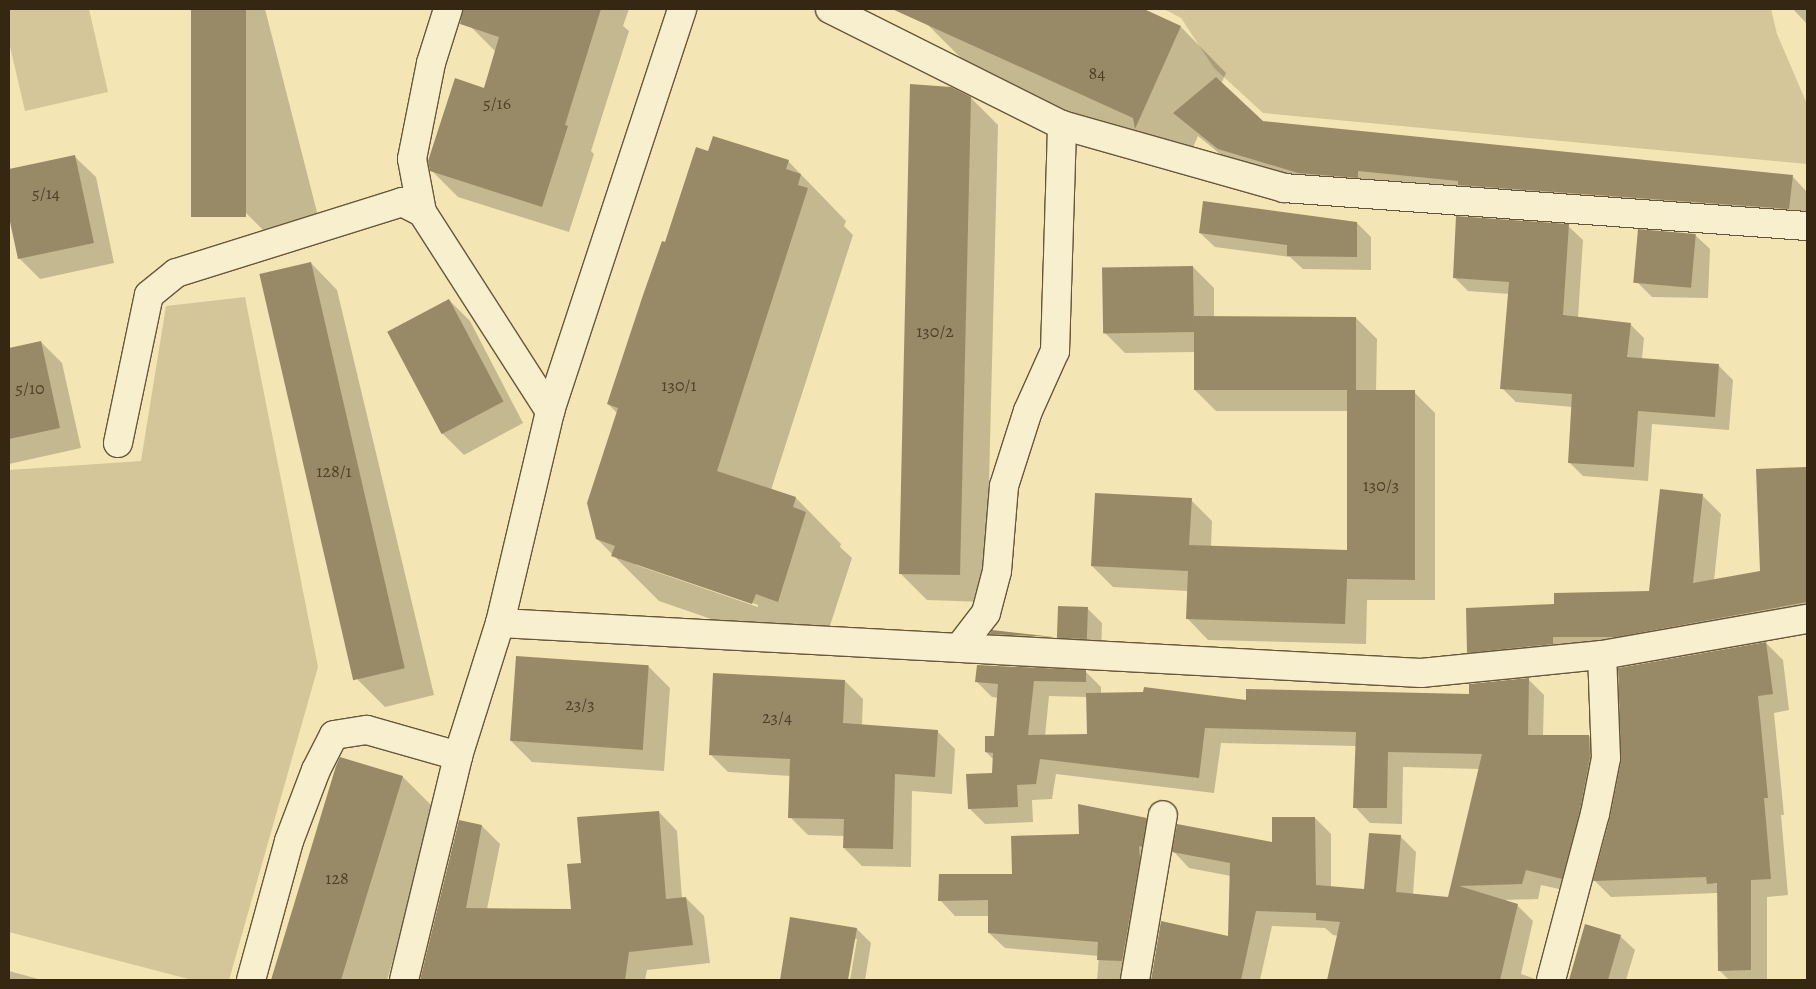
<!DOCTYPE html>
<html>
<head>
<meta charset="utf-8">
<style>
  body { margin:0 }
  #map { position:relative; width:1816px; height:989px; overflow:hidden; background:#f4e6b4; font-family:Alegreya,serif }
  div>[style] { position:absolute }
  .green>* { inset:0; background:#d4c699 }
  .shadow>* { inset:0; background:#0003 }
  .building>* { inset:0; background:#998a67; transform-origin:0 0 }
  .roads { filter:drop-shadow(1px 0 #66573b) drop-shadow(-1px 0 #66573b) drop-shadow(0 1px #66573b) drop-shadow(0 -1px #66573b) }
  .minor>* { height:28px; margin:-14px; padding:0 14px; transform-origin:14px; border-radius:14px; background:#f8efce }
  span { translate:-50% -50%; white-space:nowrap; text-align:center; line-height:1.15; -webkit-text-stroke:5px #f8efce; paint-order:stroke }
  .number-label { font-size:18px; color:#4f4028 }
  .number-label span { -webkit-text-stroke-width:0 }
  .frame { position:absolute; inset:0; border:10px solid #362713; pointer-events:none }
</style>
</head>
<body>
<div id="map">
  <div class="green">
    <div style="clip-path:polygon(9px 9px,89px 9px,108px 92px,25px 111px,9px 42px)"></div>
    <div style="clip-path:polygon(1164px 9px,1771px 9px,1777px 34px,1807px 104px,1807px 164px,1263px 113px,1214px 68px,1181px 18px)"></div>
    <div style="clip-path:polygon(245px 297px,318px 667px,229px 980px,192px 980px,9px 932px,9px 470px,141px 461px,166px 306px)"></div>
  </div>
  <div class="shadow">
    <div style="clip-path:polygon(192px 9px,265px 9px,320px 224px,270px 237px,243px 210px)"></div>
    <div style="clip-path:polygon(477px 9px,629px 9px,623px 26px,629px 31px,591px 151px,594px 154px,569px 232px,458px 197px,431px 170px,484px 89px,496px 52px,471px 27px)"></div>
    <div style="clip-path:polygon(933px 9px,1141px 9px,1181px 27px,1226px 73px,1221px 84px,1263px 122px,1792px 176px,1807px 192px,1807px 234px,1246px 175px,1198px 136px,1181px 174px,1163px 156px,972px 69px,926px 23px)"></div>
    <div style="clip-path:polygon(1793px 9px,1807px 9px,1807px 24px)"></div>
    <div style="clip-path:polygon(971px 98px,998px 125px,986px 602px,927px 600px,900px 573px)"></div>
    <div style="clip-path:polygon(evenodd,709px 153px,788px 161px,846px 221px,844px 226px,853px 235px,771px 490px,796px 498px,841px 544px,840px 547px,852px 558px,823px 647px,798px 649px,659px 601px,597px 539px,617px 413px,608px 404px,666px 243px,709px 153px,636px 563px,758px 605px,758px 607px,636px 565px,636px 563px)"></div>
    <div style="clip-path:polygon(75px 157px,96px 177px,114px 263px,40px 279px,19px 258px,9px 211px,9px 171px)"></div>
    <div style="clip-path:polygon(1357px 223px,1371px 237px,1371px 270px,1303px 269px,1290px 257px,1215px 247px,1200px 233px)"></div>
    <div style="clip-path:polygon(1568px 226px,1583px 240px,1578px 318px,1630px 324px,1644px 338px,1642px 359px,1719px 366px,1733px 380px,1729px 430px,1652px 424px,1648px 481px,1583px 476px,1569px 462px,1573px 407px,1516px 402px,1502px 388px,1510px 294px,1468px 291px,1454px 277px)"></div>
    <div style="clip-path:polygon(1695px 235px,1710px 249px,1708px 298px,1652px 297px,1638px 283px)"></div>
    <div style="clip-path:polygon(311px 263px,337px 290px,434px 695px,385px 707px,358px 680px)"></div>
    <div style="clip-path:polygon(1193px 267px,1214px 288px,1214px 318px,1356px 318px,1377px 339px,1376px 392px,1414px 392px,1435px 413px,1435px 600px,1367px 600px,1366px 644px,1208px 640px,1188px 619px,1188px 591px,1113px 587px,1092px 566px,1191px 500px,1212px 521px,1211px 547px,1348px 551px,1348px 411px,1216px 411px,1195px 390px,1195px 352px,1125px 353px,1104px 332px)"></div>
    <div style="clip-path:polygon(449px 300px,470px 321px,523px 423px,464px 455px,443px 434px)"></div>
    <div style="clip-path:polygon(41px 342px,62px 363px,81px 448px,9px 464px,9px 349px)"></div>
    <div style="clip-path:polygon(1805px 468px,1807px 471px,1807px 624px,1488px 671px,1469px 652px,1555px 605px,1650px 592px,1702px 495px,1721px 514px,1714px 580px,1761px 572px)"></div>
    <div style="clip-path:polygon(1088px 609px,1102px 623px,1101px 653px,1073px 651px,1059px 637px)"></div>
    <div style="clip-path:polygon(993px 632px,1053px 639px,1065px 651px,1005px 648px,991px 634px)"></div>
    <div style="clip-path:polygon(1766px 643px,1783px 660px,1789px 710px,1774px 713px,1784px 815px,1781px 815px,1788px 895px,1767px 897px,1767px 980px,1729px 980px,1719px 970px,1718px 893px,1611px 897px,1595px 881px)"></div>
    <div style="clip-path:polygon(649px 667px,670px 688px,664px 771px,532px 762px,511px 741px)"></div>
    <div style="clip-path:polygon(evenodd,1086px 672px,1101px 687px,1101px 694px,1247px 702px,1470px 695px,1528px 679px,1544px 695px,1543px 736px,1589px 736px,1605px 751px,1577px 893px,1541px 885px,1538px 899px,1502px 900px,1517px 905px,1533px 921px,1521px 974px,1538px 980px,1328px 980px,1339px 936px,1333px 935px,1325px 928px,1272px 926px,1260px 980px,1152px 980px,1162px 923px,1229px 938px,1231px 876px,1189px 868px,1174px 852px,1273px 844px,1315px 818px,1331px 834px,1331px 888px,1365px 891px,1401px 837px,1416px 852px,1413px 895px,1449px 898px,1480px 769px,1403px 767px,1402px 824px,1370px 823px,1355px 807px,1356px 746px,1221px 743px,1214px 793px,1056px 774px,1052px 799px,1032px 800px,1033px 822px,985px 824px,969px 808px,993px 775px,994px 760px,986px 752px,995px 737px,998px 698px,992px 697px,977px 682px,1086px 672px,1049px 696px,1087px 697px,1089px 735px,1045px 736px,1049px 696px)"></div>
    <div style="clip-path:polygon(845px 681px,863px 699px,862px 725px,937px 731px,955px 749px,952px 794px,912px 791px,911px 867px,862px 866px,844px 848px,845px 836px,808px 835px,790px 817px,791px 776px,728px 772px,710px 754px)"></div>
    <div style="clip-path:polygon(337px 767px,403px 777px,438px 812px,387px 980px,272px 980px)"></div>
    <div style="clip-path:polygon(659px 812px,677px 831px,682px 899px,686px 898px,704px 916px,710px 963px,647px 970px,645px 980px,578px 980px,579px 970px,488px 970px,486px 980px,421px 980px,459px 822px,482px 826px,500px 844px,487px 909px,572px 910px,582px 865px)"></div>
    <div style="clip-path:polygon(1146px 819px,1162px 834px,1137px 980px,1097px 980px,1099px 956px,1005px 948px,989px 933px,989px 916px,955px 916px,940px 900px,1014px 875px,1081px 836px)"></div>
    <div style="clip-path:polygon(791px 918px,857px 929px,871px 943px,865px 980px,850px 980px,857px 939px,854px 939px,847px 980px,781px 980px)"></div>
    <div style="clip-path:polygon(1620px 936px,1635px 950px,1626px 980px,1576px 980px,1572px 976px)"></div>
    <div style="clip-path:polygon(9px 971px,42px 980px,9px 980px)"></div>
  </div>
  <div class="building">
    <div style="left:191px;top:9px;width:55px;height:208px"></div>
    <div style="clip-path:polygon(463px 9px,601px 9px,565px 125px,568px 126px,542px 207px,430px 171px,428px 161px,455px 78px,484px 88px,499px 37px,460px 24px)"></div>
    <div style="clip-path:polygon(892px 9px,1144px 9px,1181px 26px,1135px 129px,1133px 118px)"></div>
    <div style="clip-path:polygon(1216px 77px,1263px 121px,1793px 175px,1789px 209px,1458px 185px,1458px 181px,1358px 171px,1358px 178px,1298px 173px,1218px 149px,1173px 113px)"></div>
    <div style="clip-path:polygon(910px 84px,951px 87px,971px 97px,960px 575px,899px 574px)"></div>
    <div style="clip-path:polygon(713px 136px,789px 160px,786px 169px,801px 174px,798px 185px,808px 188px,717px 471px,796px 497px,793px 507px,806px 512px,778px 602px,756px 594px,752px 604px,611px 556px,615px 546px,596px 539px,587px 503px,618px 408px,607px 404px,642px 298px,662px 241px,665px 242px,696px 147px,708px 151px)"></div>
    <div style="clip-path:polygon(75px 155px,94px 243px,18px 259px,9px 217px,9px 169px)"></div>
    <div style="clip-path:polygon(1203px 201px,1357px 222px,1357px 257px,1287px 256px,1287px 245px,1199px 233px)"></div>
    <div style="clip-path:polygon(1456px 216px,1569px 224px,1563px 315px,1631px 323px,1627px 357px,1719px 364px,1715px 417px,1638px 411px,1634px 467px,1568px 463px,1572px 394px,1500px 389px,1509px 282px,1453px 278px)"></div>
    <div style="left:1638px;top:229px;width:58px;height:54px;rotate:5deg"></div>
    <div style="left:311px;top:262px;width:417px;height:53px;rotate:77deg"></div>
    <div style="left:1193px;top:266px;width:66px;height:91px;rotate:89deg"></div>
    <div style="left:449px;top:299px;width:116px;height:70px;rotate:62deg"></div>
    <div style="clip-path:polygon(1194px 316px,1356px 317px,1356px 390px,1415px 390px,1415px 580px,1347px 579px,1345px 624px,1186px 619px,1188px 571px,1091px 566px,1095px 493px,1192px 498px,1189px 545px,1347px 550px,1347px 390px,1194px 390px)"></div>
    <div style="clip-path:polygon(41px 341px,60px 428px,9px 439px,9px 348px)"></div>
    <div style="clip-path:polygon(1806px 467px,1807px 602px,1616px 637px,1553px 637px,1553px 644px,1467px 653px,1466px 608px,1554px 604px,1554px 593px,1649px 591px,1660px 489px,1703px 494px,1693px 583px,1760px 571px,1756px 469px)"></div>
    <div style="left:1058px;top:606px;width:30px;height:32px;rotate:2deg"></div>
    <div style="clip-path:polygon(992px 630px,1054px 637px,990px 634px)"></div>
    <div style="clip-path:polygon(1766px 642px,1773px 694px,1758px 696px,1768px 798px,1764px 798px,1771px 879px,1751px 880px,1751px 970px,1718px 971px,1717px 883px,1707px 884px,1706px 877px,1593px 881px,1610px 817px,1621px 761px,1618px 668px)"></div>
    <div style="left:516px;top:656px;width:133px;height:85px;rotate:4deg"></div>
    <div style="clip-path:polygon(977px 665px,1086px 670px,1086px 682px,1034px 681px,1028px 735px,1087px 734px,1086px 693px,1143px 692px,1144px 687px,1246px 700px,1246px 689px,1469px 694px,1469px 684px,1529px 678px,1528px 735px,1589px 735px,1590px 757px,1580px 810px,1562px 879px,1526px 870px,1522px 884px,1459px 886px,1518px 904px,1500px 980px,1327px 980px,1340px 922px,1316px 920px,1316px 913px,1256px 911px,1241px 980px,1151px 980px,1161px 921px,1228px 936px,1230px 863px,1172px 852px,1177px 824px,1272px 842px,1272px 817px,1315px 817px,1316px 885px,1364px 889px,1369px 833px,1401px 835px,1396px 892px,1448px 897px,1482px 754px,1388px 752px,1387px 808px,1353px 808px,1356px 732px,1205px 728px,1199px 778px,1040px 759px,1036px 784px,1017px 785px,1018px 807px,968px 809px,966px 774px,992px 773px,993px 753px,985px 752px,985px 736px,994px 736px,998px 684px,975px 682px)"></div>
    <div style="clip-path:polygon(713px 673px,845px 680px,843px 723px,938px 730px,935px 777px,895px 774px,893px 849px,843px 848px,844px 819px,788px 818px,790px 759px,709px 755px)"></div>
    <div style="clip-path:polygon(340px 757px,403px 776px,341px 980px,271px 980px,336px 766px)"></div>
    <div style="clip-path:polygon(1078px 804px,1147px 818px,1142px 847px,1139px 846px,1140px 859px,1122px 961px,1097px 960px,1098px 942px,988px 933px,988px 900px,938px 901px,939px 874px,1012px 874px,1011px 836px,1079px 834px)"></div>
    <div style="clip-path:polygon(659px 811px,666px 899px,686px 897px,693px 945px,629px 952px,625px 980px,420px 980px,459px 820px,482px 825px,466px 908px,571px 909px,567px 864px,581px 863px,577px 817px)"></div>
    <div style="clip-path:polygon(790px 917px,857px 928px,848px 980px,780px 980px)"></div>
    <div style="clip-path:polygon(1585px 924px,1621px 935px,1608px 980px,1569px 980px)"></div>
  </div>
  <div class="roads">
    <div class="minor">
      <div style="left:830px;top:9px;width:259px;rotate:26.6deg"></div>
      <div style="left:422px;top:212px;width:54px;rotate:-100.7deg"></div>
      <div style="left:412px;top:159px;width:98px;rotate:-78.8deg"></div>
      <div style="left:431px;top:63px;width:57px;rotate:-72.5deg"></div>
      <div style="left:118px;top:443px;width:151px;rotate:-78.2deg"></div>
      <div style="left:149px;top:295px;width:35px;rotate:-39deg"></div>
      <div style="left:176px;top:273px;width:237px;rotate:-17.4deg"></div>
      <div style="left:402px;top:202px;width:22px;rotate:27deg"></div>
      <div style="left:422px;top:212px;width:237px;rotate:57.3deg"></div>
      <div style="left:500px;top:623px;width:922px;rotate:3.11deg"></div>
      <div style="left:1421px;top:673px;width:182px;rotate:-5.7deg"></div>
      <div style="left:1602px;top:655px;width:208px;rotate:-10deg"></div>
      <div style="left:959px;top:648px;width:44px;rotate:-52.4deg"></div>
      <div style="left:986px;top:613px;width:43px;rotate:-75.3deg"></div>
      <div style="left:997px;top:571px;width:85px;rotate:-85.3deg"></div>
      <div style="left:1004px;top:486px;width:79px;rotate:-72.3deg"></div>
      <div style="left:1028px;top:411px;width:66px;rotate:-65.8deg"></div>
      <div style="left:1055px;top:351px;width:226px;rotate:-88.2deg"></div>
      <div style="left:1062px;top:125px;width:231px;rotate:15.8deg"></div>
      <div style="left:1284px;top:188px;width:524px;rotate:4.16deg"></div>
      <div style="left:251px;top:980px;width:144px;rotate:-74.7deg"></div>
      <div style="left:289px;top:841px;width:76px;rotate:-69.2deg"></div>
      <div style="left:316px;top:770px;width:39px;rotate:-63deg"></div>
      <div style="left:334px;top:735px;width:33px;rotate:-9deg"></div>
      <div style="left:367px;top:730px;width:95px;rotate:15.9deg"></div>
      <div style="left:404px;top:980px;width:230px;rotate:-76.4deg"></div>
      <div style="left:458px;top:756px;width:139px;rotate:-72.5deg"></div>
      <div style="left:500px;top:623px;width:218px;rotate:-76.7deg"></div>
      <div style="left:550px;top:411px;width:423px;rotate:-71.8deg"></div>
      <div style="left:1135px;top:980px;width:167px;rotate:-80.4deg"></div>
      <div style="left:1551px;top:980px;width:172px;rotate:-75.2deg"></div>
      <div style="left:1595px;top:814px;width:57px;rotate:-78.9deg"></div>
      <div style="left:1606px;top:758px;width:103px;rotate:-92.2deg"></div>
    </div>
  </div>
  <div class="number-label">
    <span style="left:1097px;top:73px">84</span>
    <span style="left:497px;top:103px">5/16</span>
    <span style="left:46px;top:193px">5/14</span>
    <span style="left:935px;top:331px">130/2</span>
    <span style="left:679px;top:385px">130/1</span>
    <span style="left:30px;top:388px">5/10</span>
    <span style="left:334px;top:471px">128/1</span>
    <span style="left:1381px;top:485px">130/3</span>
    <span style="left:580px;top:704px">23/3</span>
    <span style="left:777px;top:717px">23/4</span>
    <span style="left:337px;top:878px">128</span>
  </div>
  <div class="frame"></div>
</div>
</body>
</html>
